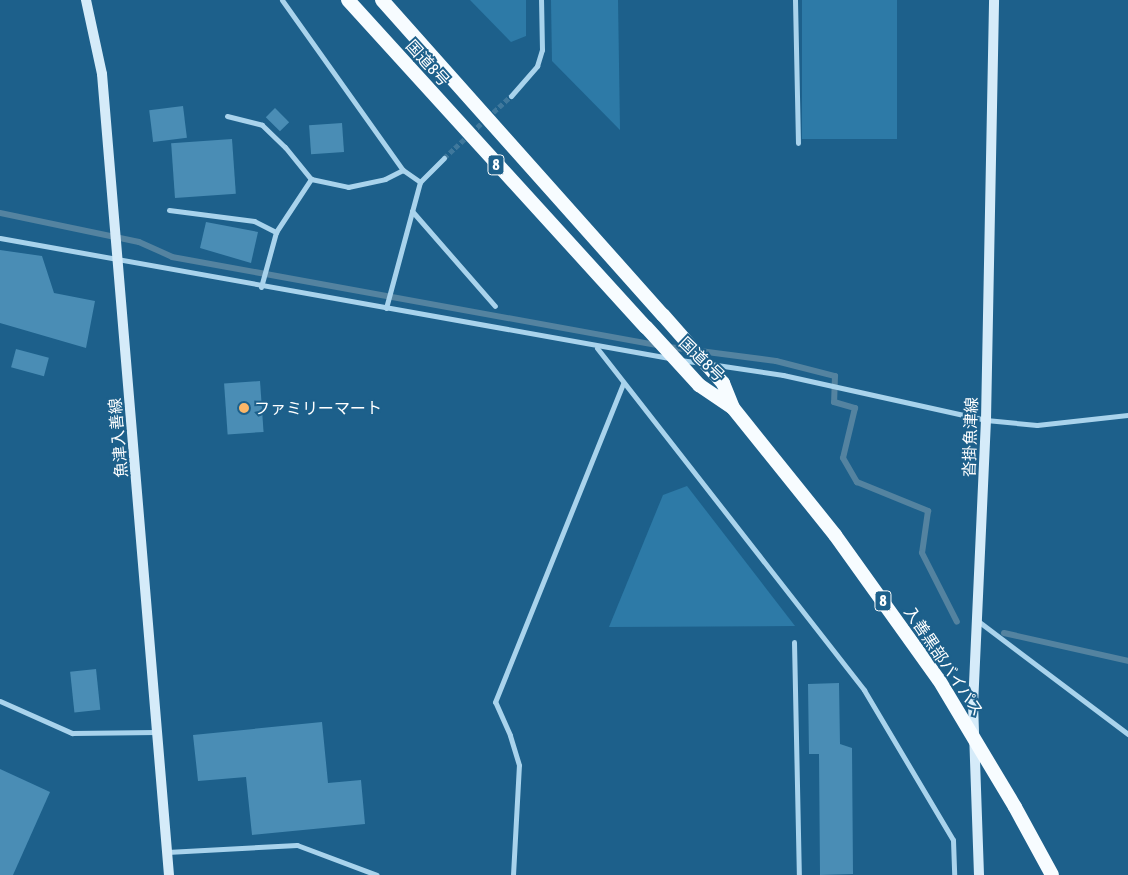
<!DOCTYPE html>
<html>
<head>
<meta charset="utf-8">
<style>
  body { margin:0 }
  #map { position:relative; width:1128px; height:875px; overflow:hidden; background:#1d608b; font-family:"Asap Condensed","Noto Sans JP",sans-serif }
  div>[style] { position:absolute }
  .green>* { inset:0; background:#2d7aa7; transform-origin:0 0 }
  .stream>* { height:6px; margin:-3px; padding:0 3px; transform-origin:3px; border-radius:3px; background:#5483a0 }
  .building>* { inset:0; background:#4a8db5; transform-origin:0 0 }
  .minor-tunnel>* { height:5px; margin-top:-2.5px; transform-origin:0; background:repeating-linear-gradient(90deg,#3f789c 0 5px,transparent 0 7.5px) }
  .minor>* { height:5px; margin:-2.5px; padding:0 2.5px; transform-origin:2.5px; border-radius:2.5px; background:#a9d3ec }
  .secondary>* { height:10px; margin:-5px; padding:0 5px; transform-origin:5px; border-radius:5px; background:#d5ebf9 }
  .trunk>* { height:14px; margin:-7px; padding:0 7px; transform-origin:7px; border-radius:7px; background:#f7fcff }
  .trunk-bridge>* { height:14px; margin:-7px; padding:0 7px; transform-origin:7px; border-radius:7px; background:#f7fcff }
  .dots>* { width:14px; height:14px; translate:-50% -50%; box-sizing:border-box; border:2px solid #1d608b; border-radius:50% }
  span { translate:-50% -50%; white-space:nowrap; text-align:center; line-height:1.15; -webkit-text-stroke:4px #1d608b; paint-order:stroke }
  .shield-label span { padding:1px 4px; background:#1d608b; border:1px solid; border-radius:4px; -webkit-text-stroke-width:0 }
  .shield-label { font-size:15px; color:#fff; font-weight:700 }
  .street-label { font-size:16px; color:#fff }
  .poi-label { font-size:16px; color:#fff }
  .left { translate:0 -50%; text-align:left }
</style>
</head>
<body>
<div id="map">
  <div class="green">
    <div style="clip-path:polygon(470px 0,526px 0,526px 36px,511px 42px)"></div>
    <div style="clip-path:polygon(551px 0,618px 0,620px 130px,552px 61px)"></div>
    <div style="left:802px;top:0;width:95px;height:139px"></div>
    <div style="clip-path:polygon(687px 486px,795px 626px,609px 627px,663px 495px)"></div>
  </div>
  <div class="stream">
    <div style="left:0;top:213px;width:142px;rotate:11.8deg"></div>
    <div style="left:139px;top:242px;width:36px;rotate:24deg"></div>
    <div style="left:172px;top:257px;width:497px;rotate:10.3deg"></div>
    <div style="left:661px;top:346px;width:116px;rotate:7.4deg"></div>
    <div style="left:776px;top:361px;width:61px;rotate:14.3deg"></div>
    <div style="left:835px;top:376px;width:26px;rotate:92deg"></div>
    <div style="left:834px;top:402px;width:22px;rotate:16deg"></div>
    <div style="left:855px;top:408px;width:51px;rotate:103.5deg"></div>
    <div style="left:843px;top:458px;width:28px;rotate:60deg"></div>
    <div style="left:857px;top:482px;width:77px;rotate:22.2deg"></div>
    <div style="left:928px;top:511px;width:42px;rotate:98.1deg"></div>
    <div style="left:922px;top:553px;width:77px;rotate:63.1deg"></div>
    <div style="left:1004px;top:633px;width:127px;rotate:12.7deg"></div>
  </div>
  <div class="building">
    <div style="left:183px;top:106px;width:32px;height:34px;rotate:83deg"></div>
    <div style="left:275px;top:108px;width:20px;height:13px;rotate:45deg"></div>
    <div style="left:342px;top:123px;width:29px;height:33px;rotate:86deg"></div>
    <div style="left:232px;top:139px;width:55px;height:61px;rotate:86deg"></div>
    <div style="clip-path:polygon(206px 222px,258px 232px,251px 263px,200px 248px)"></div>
    <div style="clip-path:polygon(0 250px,42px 256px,54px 293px,95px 301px,86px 348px,0 323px)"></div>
    <div style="left:16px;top:349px;width:34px;height:19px;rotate:15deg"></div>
    <div style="left:260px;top:381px;width:51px;height:36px;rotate:86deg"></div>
    <div style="left:96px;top:669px;width:41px;height:26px;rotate:84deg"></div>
    <div style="clip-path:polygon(839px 683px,840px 744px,852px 748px,853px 874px,820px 875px,819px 754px,809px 754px,808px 684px)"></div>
    <div style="clip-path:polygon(322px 722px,328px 783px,361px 780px,365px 824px,252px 835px,246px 777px,198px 781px,193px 735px)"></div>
    <div style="clip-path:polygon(0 769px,50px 792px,13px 875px,0 875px)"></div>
  </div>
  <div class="minor-tunnel">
    <div style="left:444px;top:158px;width:91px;rotate:-42.8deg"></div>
  </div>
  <div class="minor">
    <div style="left:282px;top:0;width:209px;rotate:54.6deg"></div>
    <div style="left:403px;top:170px;width:21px;rotate:35deg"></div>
    <div style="left:795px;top:0;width:143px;rotate:88.8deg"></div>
    <div style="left:511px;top:96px;width:40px;rotate:-49deg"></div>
    <div style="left:537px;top:66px;width:17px;rotate:-73deg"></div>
    <div style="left:542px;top:50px;width:50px;rotate:-91.1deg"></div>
    <div style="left:227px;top:116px;width:36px;rotate:14deg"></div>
    <div style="left:262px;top:125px;width:32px;rotate:44deg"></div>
    <div style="left:285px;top:147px;width:41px;rotate:50.9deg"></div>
    <div style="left:169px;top:210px;width:86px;rotate:7.4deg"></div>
    <div style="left:254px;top:221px;width:25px;rotate:27deg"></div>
    <div style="left:276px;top:232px;width:64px;rotate:-56.6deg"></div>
    <div style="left:311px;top:179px;width:38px;rotate:12deg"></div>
    <div style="left:348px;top:187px;width:38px;rotate:-12deg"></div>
    <div style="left:385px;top:179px;width:20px;rotate:-27deg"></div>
    <div style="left:412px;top:211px;width:126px;rotate:48.9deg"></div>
    <div style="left:0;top:238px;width:680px;rotate:10.17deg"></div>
    <div style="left:261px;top:287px;width:57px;rotate:-74.7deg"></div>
    <div style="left:386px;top:308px;width:131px;rotate:-74.9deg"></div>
    <div style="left:420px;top:182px;width:34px;rotate:-45deg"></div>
    <div style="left:597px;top:348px;width:434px;rotate:52deg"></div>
    <div style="left:864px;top:690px;width:174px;rotate:59.3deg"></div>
    <div style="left:953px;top:840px;width:35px;rotate:88deg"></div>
    <div style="left:680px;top:360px;width:22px;rotate:8deg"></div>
    <div style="left:710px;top:364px;width:74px;rotate:8.6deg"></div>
    <div style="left:783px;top:375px;width:208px;rotate:12.5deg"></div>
    <div style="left:986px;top:420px;width:51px;rotate:5.6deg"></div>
    <div style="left:1037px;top:425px;width:92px;rotate:-6.3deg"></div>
    <div style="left:978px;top:621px;width:188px;rotate:37deg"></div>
    <div style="left:794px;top:642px;width:233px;rotate:88.8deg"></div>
    <div style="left:0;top:701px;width:79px;rotate:24deg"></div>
    <div style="left:72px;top:733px;width:84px;rotate:-0.7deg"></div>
    <div style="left:167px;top:852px;width:130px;rotate:-3.1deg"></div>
    <div style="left:297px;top:845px;width:85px;rotate:20.6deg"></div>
    <div style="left:513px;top:875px;width:110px;rotate:-86.9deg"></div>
    <div style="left:519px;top:765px;width:31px;rotate:-107deg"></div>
    <div style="left:510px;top:735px;width:36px;rotate:-114deg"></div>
    <div style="left:495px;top:702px;width:344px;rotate:-68.1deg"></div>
  </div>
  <div class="secondary">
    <div style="left:86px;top:0;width:76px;rotate:77.8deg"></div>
    <div style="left:102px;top:74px;width:804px;rotate:85.22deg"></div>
    <div style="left:979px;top:875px;width:169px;rotate:-92deg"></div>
    <div style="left:973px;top:706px;width:286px;rotate:-87.4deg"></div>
    <div style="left:986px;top:420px;width:420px;rotate:-88.9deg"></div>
  </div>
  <div class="trunk">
    <div style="left:348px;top:0;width:442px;rotate:47.7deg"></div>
    <div style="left:382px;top:0;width:422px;rotate:48.3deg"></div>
    <div style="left:1015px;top:807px;width:77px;rotate:61.4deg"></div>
  </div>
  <div class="trunk-bridge">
    <div style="left:663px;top:315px;width:91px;rotate:48.6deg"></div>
    <div style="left:723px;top:383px;width:27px;rotate:68deg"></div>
    <div style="left:646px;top:327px;width:79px;rotate:47.6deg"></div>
    <div style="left:699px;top:385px;width:41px;rotate:34.1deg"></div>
    <div style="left:733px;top:408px;width:163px;rotate:51.2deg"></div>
    <div style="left:835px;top:535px;width:178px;rotate:54.4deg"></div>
    <div style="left:939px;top:680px;width:148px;rotate:59.1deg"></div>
  </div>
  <div class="dots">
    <div style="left:244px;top:408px;background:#fcb768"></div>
  </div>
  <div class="shield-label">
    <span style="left:496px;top:165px">8</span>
    <span style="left:883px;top:601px">8</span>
  </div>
  <div class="street-label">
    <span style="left:428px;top:63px;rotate:48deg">国道8号</span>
    <span style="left:702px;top:359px;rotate:44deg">国道8号</span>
    <span style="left:970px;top:437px;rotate:-88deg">沓掛魚津線</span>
    <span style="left:118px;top:438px;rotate:-95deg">魚津入善線</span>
    <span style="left:944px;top:661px;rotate:56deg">入善黒部バイパス</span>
  </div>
  <div class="poi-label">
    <span class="left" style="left:254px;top:408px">ファミリーマート</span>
  </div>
</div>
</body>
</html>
